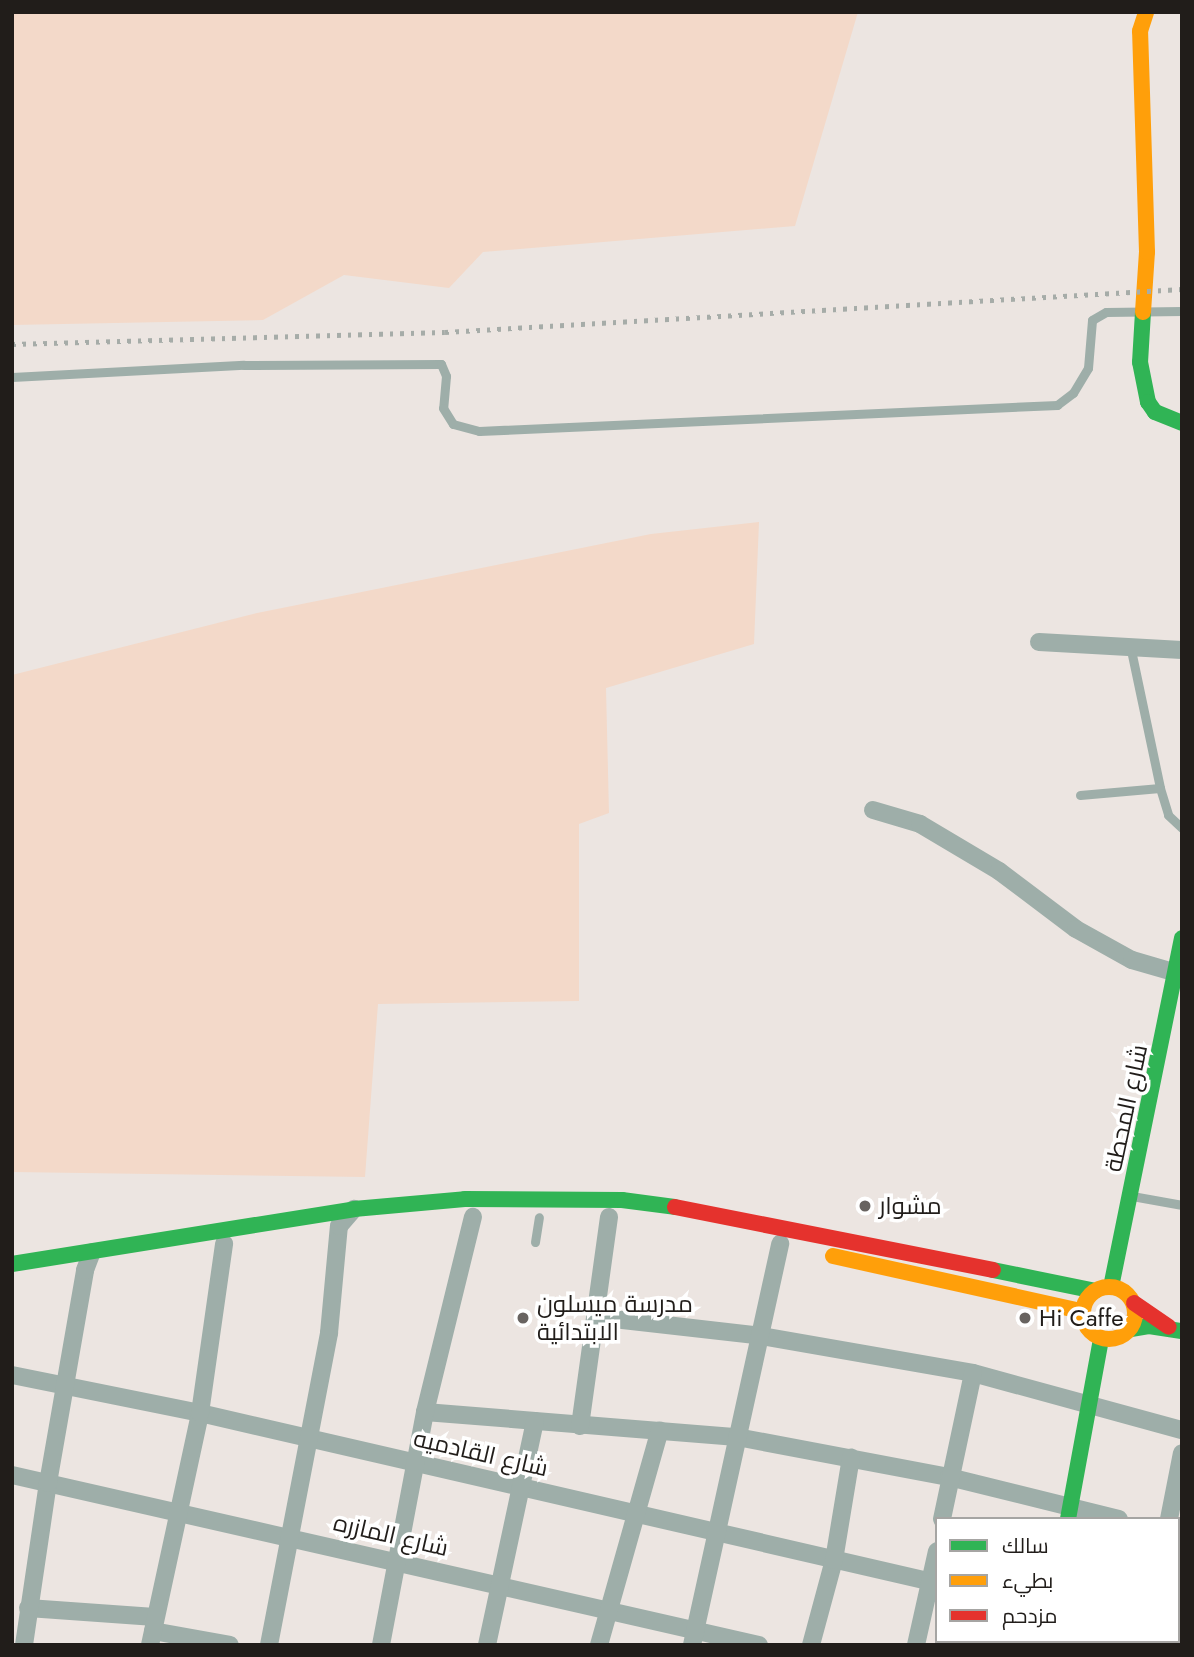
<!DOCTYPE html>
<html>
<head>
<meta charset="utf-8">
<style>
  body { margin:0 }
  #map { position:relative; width:1194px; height:1657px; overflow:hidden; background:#ece5e1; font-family:Jost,Cairo,sans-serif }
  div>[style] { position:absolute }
  .green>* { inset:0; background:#f3d9c9 }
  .lane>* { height:9px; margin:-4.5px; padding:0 4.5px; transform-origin:4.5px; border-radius:4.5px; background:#9eaea9 }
  .street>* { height:18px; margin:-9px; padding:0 9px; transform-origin:9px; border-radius:9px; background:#9eaea9 }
  .fast>* { height:16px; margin:-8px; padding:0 8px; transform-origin:8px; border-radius:8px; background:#30b455 }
  .slow>* { height:16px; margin:-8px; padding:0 8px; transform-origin:8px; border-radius:8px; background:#ff9f0a }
  .slow>.ring { margin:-8px; padding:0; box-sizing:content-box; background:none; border:16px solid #ff9f0a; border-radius:50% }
  .jam>* { height:16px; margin:-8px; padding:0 8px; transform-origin:8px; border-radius:8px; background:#e5322d }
  .rail>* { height:4.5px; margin-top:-2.25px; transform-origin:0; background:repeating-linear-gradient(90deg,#a6aca8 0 3.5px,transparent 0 10.5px) }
  .dots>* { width:19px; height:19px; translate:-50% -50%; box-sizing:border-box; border:4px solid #fff; border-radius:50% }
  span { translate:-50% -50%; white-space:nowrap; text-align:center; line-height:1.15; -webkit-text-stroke:7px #fff; paint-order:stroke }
  .street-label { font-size:24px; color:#211d1a }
  .poi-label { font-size:24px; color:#211d1a }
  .left { translate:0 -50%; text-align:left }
  .frame { position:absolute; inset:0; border:14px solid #211d1a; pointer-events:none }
  .legend { position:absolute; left:935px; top:1517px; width:245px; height:126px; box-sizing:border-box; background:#fff; border:2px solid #a6a5a3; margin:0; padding:9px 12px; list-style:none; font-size:21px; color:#211d1a }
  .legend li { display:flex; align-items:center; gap:14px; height:35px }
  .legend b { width:35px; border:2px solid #a6a5a3 }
</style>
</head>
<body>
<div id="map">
  <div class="green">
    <div style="clip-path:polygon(12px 12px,858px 12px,795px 226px,483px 252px,449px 288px,344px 275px,263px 320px,12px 325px)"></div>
    <div style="clip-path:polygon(759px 522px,754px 644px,606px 688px,609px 813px,579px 824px,579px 1001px,378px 1004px,365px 1177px,12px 1172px,12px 675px,257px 613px,651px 534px)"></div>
  </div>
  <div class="lane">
    <div style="left:12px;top:377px;width:232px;rotate:-3deg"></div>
    <div style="left:244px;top:365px;width:197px;rotate:-0.3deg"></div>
    <div style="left:441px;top:364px;width:13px;rotate:67deg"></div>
    <div style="left:446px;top:376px;width:32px;rotate:95deg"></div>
    <div style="left:443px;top:408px;width:19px;rotate:58deg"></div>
    <div style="left:453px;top:424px;width:27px;rotate:15deg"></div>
    <div style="left:479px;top:431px;width:579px;rotate:-2.58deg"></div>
    <div style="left:1057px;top:405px;width:20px;rotate:-37deg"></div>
    <div style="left:1073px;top:393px;width:29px;rotate:-59deg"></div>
    <div style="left:1088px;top:368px;width:48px;rotate:-85.2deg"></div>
    <div style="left:1092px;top:320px;width:16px;rotate:-30deg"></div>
    <div style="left:1106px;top:312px;width:76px;rotate:-0.8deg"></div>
    <div style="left:1131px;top:650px;width:141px;rotate:78.1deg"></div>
    <div style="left:1160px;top:788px;width:28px;rotate:73deg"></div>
    <div style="left:1168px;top:815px;width:19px;rotate:43deg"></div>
    <div style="left:1080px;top:795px;width:80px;rotate:-5deg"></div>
    <div style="left:1132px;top:1196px;width:51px;rotate:10.2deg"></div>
    <div style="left:535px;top:1242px;width:25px;rotate:-81deg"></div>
  </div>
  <div class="street">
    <div style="left:1039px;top:642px;width:143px;rotate:3.2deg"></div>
    <div style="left:873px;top:810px;width:49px;rotate:16.6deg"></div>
    <div style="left:920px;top:824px;width:92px;rotate:30.7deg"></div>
    <div style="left:999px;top:871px;width:96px;rotate:37deg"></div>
    <div style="left:1076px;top:929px;width:64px;rotate:29deg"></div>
    <div style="left:1132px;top:960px;width:47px;rotate:16.1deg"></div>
    <div style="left:596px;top:1317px;width:167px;rotate:6.5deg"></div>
    <div style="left:762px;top:1336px;width:214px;rotate:9.9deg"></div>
    <div style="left:973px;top:1373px;width:217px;rotate:15.3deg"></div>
    <div style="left:12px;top:1375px;width:192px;rotate:11.4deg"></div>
    <div style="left:200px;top:1413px;width:756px;rotate:12.99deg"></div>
    <div style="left:425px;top:1412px;width:313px;rotate:4.6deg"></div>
    <div style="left:737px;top:1437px;width:216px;rotate:10.7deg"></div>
    <div style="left:949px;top:1477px;width:175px;rotate:13.9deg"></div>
    <div style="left:580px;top:1426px;width:211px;rotate:-82.1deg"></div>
    <div style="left:12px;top:1475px;width:766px;rotate:12.82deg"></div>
    <div style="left:942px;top:1519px;width:149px;rotate:-78deg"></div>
    <div style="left:1169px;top:1519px;width:67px;rotate:-78.9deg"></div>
    <div style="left:1178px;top:1532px;width:4px;rotate:14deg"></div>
    <div style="left:28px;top:1608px;width:127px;rotate:4.1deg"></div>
    <div style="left:153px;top:1631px;width:78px;rotate:10.3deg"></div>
    <div style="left:1178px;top:1639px;width:4px;rotate:14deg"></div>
    <div style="left:24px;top:1645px;width:164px;rotate:-81.6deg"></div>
    <div style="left:48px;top:1483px;width:216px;rotate:-80.1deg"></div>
    <div style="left:85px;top:1270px;width:19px;rotate:-69deg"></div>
    <div style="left:150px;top:1645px;width:237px;rotate:-77.8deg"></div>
    <div style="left:200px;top:1413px;width:171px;rotate:-81.9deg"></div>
    <div style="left:269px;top:1645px;width:318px;rotate:-79.1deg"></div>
    <div style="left:329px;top:1333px;width:107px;rotate:-84.7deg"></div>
    <div style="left:339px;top:1226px;width:23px;rotate:-49deg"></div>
    <div style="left:381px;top:1645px;width:237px;rotate:-79.3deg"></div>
    <div style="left:425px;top:1412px;width:201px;rotate:-76.2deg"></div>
    <div style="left:487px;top:1645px;width:229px;rotate:-77.9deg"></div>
    <div style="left:599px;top:1645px;width:223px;rotate:-74.2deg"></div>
    <div style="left:692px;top:1645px;width:411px;rotate:-77.6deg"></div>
    <div style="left:811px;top:1645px;width:88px;rotate:-74.9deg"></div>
    <div style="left:834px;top:1560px;width:104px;rotate:-80.6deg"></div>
    <div style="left:916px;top:1645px;width:96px;rotate:-77.4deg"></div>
    <div style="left:1146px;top:1645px;width:4px;rotate:-90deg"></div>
  </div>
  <div class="fast">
    <div style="left:1143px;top:312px;width:50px;rotate:93.4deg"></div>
    <div style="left:1140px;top:362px;width:41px;rotate:78.7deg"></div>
    <div style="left:1148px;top:402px;width:12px;rotate:55deg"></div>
    <div style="left:1155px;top:412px;width:29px;rotate:22deg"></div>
    <div style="left:12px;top:1264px;width:346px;rotate:-9.1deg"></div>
    <div style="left:354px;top:1209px;width:111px;rotate:-5.1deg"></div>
    <div style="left:465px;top:1199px;width:157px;rotate:0.4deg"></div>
    <div style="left:622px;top:1200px;width:53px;rotate:7.5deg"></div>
    <div style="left:993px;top:1270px;width:104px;rotate:11.6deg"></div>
    <div style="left:1111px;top:1287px;width:356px;rotate:-78.5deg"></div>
    <div style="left:1131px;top:1329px;width:18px;rotate:-9deg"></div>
    <div style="left:1149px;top:1326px;width:33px;rotate:9deg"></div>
    <div style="left:1068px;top:1519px;width:183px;rotate:-79.6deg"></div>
    <div style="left:1042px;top:1645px;width:4px;rotate:-76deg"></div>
  </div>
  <div class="slow">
    <div style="left:1143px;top:312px;width:60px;rotate:-86.2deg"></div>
    <div style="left:1147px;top:252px;width:221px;rotate:-91.8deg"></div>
    <div style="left:1140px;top:31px;width:20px;rotate:-72deg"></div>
    <div style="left:833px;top:1256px;width:255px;rotate:12.5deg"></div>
    <div class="ring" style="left:1083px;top:1287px;width:36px;height:36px"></div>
  </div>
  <div class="jam">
    <div style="left:675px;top:1207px;width:324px;rotate:11.2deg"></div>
    <div style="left:1134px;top:1303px;width:42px;rotate:34.4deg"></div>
  </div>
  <div class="rail">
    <div style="left:12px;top:344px;width:433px;rotate:-1.6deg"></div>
    <div style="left:445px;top:332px;width:738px;rotate:-3.34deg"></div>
  </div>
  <div class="dots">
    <div style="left:865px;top:1206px;background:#686360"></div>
    <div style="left:523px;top:1318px;background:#686360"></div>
    <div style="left:1025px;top:1318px;background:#686360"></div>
  </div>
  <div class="street-label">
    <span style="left:1126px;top:1108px;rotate:-78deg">شارع المحطة</span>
    <span style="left:481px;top:1453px;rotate:13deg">شارع القادميه</span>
    <span style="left:391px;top:1535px;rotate:13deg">شارع المازره</span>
  </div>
  <div class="poi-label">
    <span class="left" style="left:879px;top:1206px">مشوار</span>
    <span class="left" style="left:537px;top:1318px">مدرسة ميسلون<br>الابتدائية</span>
    <span class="left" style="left:1039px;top:1318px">Hi Caffe</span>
  </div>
  <div class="frame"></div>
  <ul class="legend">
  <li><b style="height:9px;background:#30b455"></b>سالك</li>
  <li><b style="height:9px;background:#ff9f0a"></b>بطيء</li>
  <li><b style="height:9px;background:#e5322d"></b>مزدحم</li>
  </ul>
</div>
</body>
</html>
